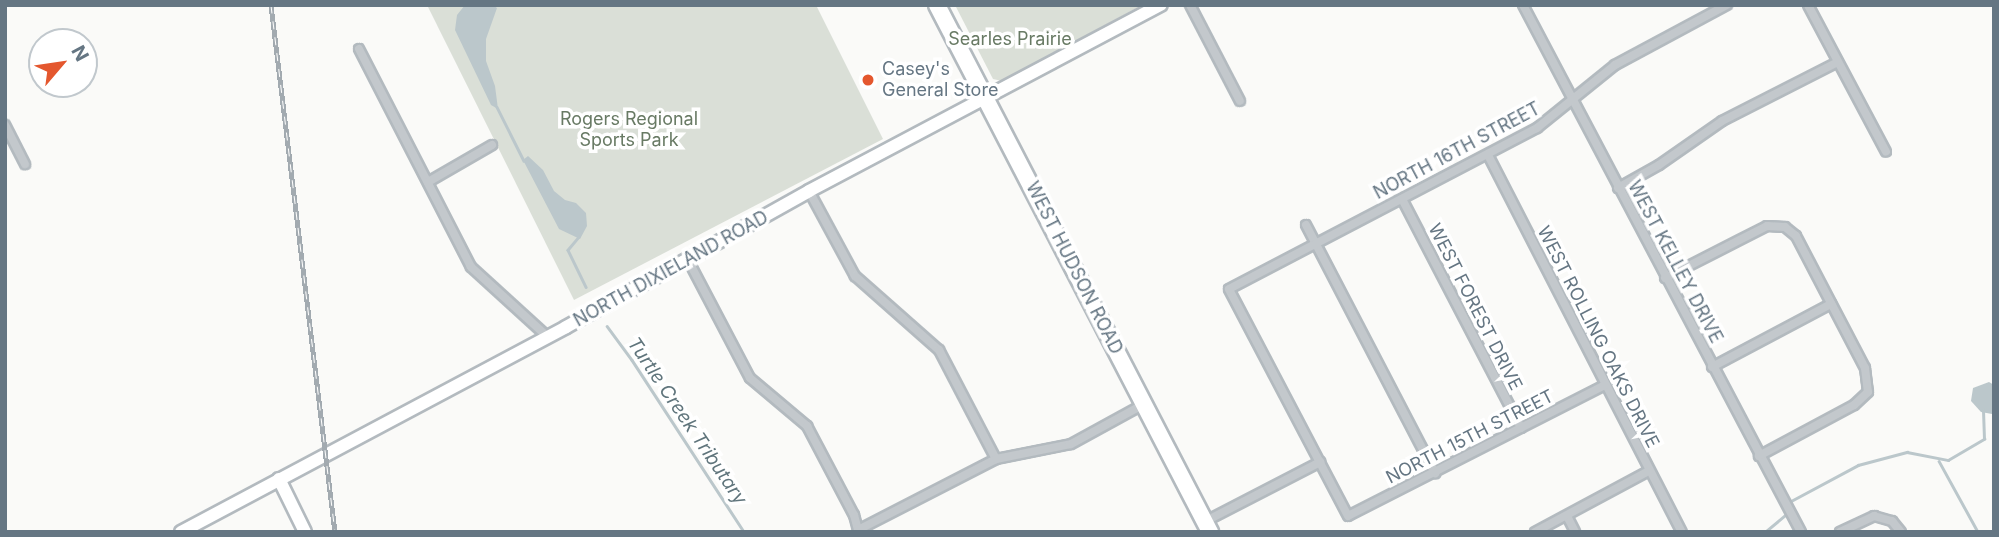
<!DOCTYPE html>
<html>
<head>
<meta charset="utf-8">
<style>
  body { margin:0 }
  #map { position:relative; width:1999px; height:537px; overflow:hidden; background:#fafaf8; font-family:Inter,sans-serif }
  div>[style] { position:absolute }
  .green>* { inset:0; background:#dadfd7 }
  .water>* { inset:0; background:#bbc7cb }
  .stream>* { height:2.5px; margin:-1.25px; padding:0 1.25px; transform-origin:1.25px; border-radius:1.25px; background:#bbc7cb }
  .roads { filter:drop-shadow(2px 0 #b3babf) drop-shadow(-2px 0 #b3babf) drop-shadow(0 2px #b3babf) drop-shadow(0 -2px #b3babf) }
  .street>* { height:8px; margin:-4px; padding:0 4px; transform-origin:4px; border-radius:4px; background:#c3c8cc }
  .secondary>* { height:12px; margin:-6px; padding:0 6px; transform-origin:6px; border-radius:6px; background:#fff }
  .highway>* { height:16px; margin:-8px; padding:0 8px; transform-origin:8px; border-radius:8px; background:#fff }
  .rail>* { height:5px; margin-top:-2.5px; transform-origin:0; background:repeating-linear-gradient(90deg,#fff 0 8px,#a2aab0 0 16px); box-sizing:border-box; border-block:2px solid #a2aab0 }
  .dots>* { width:19px; height:19px; translate:-50% -50%; box-sizing:border-box; border:4px solid #fff; border-radius:50% }
  span { translate:-50% -50%; white-space:nowrap; text-align:center; line-height:1.15; -webkit-text-stroke:7px #fff; paint-order:stroke }
  .park-label { font-size:18px; color:#687a64 }
  .poi-label { font-size:18px; color:#657683 }
  .left { translate:0 -50%; text-align:left }
  .street-label { font-size:18px; color:#657683 }
  .water-label { font-size:19px; color:#60757c; font-style:italic }
  .frame { position:absolute; inset:0; border:7px solid #657683; pointer-events:none }
  .north { position:absolute; left:28px; top:28px; width:70px; height:70px; box-sizing:border-box; background:#fff; border:2px solid #c1c8cd; border-radius:50%; rotate:61deg; font-size:19px; font-weight:700; line-height:28px; text-align:center; color:#657683 }
  .north::after { content:''; display:block; margin:auto; width:24px; height:32px; background:#e4572e; clip-path:polygon(50% 0,100% 100%,50% 72%,0 100%) }
</style>
</head>
<body>
<div id="map">
  <div class="green">
    <div style="clip-path:polygon(427px 5px,816px 5px,883px 139px,574px 300px)"></div>
    <div style="clip-path:polygon(955px 5px,1142px 5px,1002px 81px,993px 79px)"></div>
  </div>
  <div class="water">
    <div style="clip-path:polygon(465px 5px,493px 5px,497px 8px,486px 39px,486px 61px,495px 86px,498px 109px,491px 105px,455px 30px,457px 15px)"></div>
    <div style="clip-path:polygon(528px 156px,543px 170px,554px 191px,565px 200px,576px 203px,586px 213px,587px 226px,580px 239px,559px 229px,523px 160px)"></div>
    <div style="clip-path:polygon(1989px 382px,1994px 385px,1992px 414px,1981px 412px,1971px 401px,1973px 388px)"></div>
  </div>
  <div class="stream">
    <div style="left:497px;top:107px;width:60px;rotate:63.4deg"></div>
    <div style="left:579px;top:237px;width:17px;rotate:130deg"></div>
    <div style="left:568px;top:250px;width:41px;rotate:64.1deg"></div>
    <div style="left:607px;top:326px;width:42px;rotate:53.7deg"></div>
    <div style="left:632px;top:360px;width:205px;rotate:56.9deg"></div>
    <div style="left:1939px;top:461px;width:81px;rotate:61.2deg"></div>
    <div style="left:1791px;top:501px;width:76px;rotate:-28.2deg"></div>
    <div style="left:1858px;top:465px;width:51px;rotate:-14.9deg"></div>
    <div style="left:1907px;top:452px;width:42px;rotate:11deg"></div>
    <div style="left:1948px;top:460px;width:42px;rotate:-30.3deg"></div>
    <div style="left:1984px;top:439px;width:29px;rotate:-92deg"></div>
    <div style="left:1765px;top:532px;width:26px;rotate:-40deg"></div>
  </div>
  <div class="roads">
    <div class="street">
      <div style="left:1190px;top:5px;width:108px;rotate:62.5deg"></div>
      <div style="left:1523px;top:5px;width:596px;rotate:62.19deg"></div>
      <div style="left:1808px;top:5px;width:166px;rotate:62deg"></div>
      <div style="left:359px;top:49px;width:245px;rotate:62.8deg"></div>
      <div style="left:471px;top:267px;width:104px;rotate:42.3deg"></div>
      <div style="left:5px;top:125px;width:44px;rotate:62.9deg"></div>
      <div style="left:1488px;top:155px;width:424px;rotate:62.8deg"></div>
      <div style="left:428px;top:182px;width:74px;rotate:-30deg"></div>
      <div style="left:1618px;top:188px;width:47px;rotate:-29.3deg"></div>
      <div style="left:1659px;top:165px;width:77px;rotate:-34.9deg"></div>
      <div style="left:1722px;top:121px;width:130px;rotate:-27deg"></div>
      <div style="left:809px;top:191px;width:97px;rotate:61.6deg"></div>
      <div style="left:855px;top:276px;width:112px;rotate:41.4deg"></div>
      <div style="left:939px;top:350px;width:123px;rotate:62.4deg"></div>
      <div style="left:1402px;top:199px;width:258px;rotate:62.5deg"></div>
      <div style="left:1306px;top:225px;width:280px;rotate:62.5deg"></div>
      <div style="left:688px;top:260px;width:133px;rotate:62.3deg"></div>
      <div style="left:750px;top:378px;width:75px;rotate:40.1deg"></div>
      <div style="left:807px;top:426px;width:101px;rotate:62.2deg"></div>
      <div style="left:854px;top:515px;width:16px;rotate:75deg"></div>
      <div style="left:858px;top:530px;width:155px;rotate:-27.2deg"></div>
      <div style="left:996px;top:459px;width:76px;rotate:-11.3deg"></div>
      <div style="left:1071px;top:444px;width:83px;rotate:-28.7deg"></div>
      <div style="left:1665px;top:278px;width:114px;rotate:-27deg"></div>
      <div style="left:1767px;top:226px;width:18px;rotate:3deg"></div>
      <div style="left:1785px;top:227px;width:14px;rotate:39deg"></div>
      <div style="left:1796px;top:236px;width:149px;rotate:62.4deg"></div>
      <div style="left:1865px;top:368px;width:24px;rotate:83deg"></div>
      <div style="left:1868px;top:392px;width:19px;rotate:137deg"></div>
      <div style="left:1854px;top:405px;width:108px;rotate:151.8deg"></div>
      <div style="left:1712px;top:367px;width:135px;rotate:-27.9deg"></div>
      <div style="left:1605px;top:385px;width:288px;rotate:153deg"></div>
      <div style="left:1348px;top:516px;width:256px;rotate:-117.7deg"></div>
      <div style="left:1229px;top:289px;width:348px;rotate:-27.6deg"></div>
      <div style="left:1537px;top:128px;width:100px;rotate:-38.9deg"></div>
      <div style="left:1615px;top:65px;width:127px;rotate:-28.2deg"></div>
      <div style="left:1567px;top:516px;width:18px;rotate:63deg"></div>
      <div style="left:1204px;top:522px;width:131px;rotate:-27.3deg"></div>
      <div style="left:1535px;top:532px;width:129px;rotate:-28.2deg"></div>
      <div style="left:1840px;top:532px;width:38px;rotate:-25deg"></div>
      <div style="left:1874px;top:516px;width:19px;rotate:16deg"></div>
      <div style="left:1892px;top:521px;width:14px;rotate:51deg"></div>
    </div>
    <div class="secondary">
      <div style="left:279px;top:479px;width:59px;rotate:63.9deg"></div>
      <div style="left:181px;top:532px;width:436px;rotate:-28deg"></div>
      <div style="left:566px;top:327px;width:278px;rotate:-29.2deg"></div>
      <div style="left:809px;top:191px;width:398px;rotate:-27.9deg"></div>
    </div>
    <div class="highway">
      <div style="left:937px;top:5px;width:594px;rotate:62.61deg"></div>
    </div>
  </div>
  <div class="rail">
    <div style="left:271px;top:5px;width:531px;rotate:83.08deg"></div>
  </div>
  <div class="dots">
    <div style="left:868px;top:80px;background:#e4572e"></div>
  </div>
  <div class="park-label">
    <span style="left:1010px;top:39px">Searles Prairie</span>
    <span style="left:629px;top:130px">Rogers Regional<br>Sports Park</span>
  </div>
  <div class="poi-label">
    <span class="left" style="left:882px;top:80px">Casey's<br>General Store</span>
  </div>
  <div class="street-label">
    <span style="left:1457px;top:151px;rotate:-28deg">NORTH 16TH STREET</span>
    <span style="left:1675px;top:262px;rotate:62deg">WEST KELLEY DRIVE</span>
    <span style="left:1074px;top:268px;rotate:63deg">WEST HUDSON ROAD</span>
    <span style="left:671px;top:269px;rotate:-29deg">NORTH DIXIELAND ROAD</span>
    <span style="left:1475px;top:307px;rotate:63deg">WEST FOREST DRIVE</span>
    <span style="left:1598px;top:337px;rotate:63deg">WEST ROLLING OAKS DRIVE</span>
    <span style="left:1470px;top:437px;rotate:-27deg">NORTH 15TH STREET</span>
  </div>
  <div class="water-label">
    <span style="left:687px;top:421px;rotate:56deg">Turtle Creek Tributary</span>
  </div>
  <div class="frame"></div>
  <div class="north">N</div>
</div>
</body>
</html>
